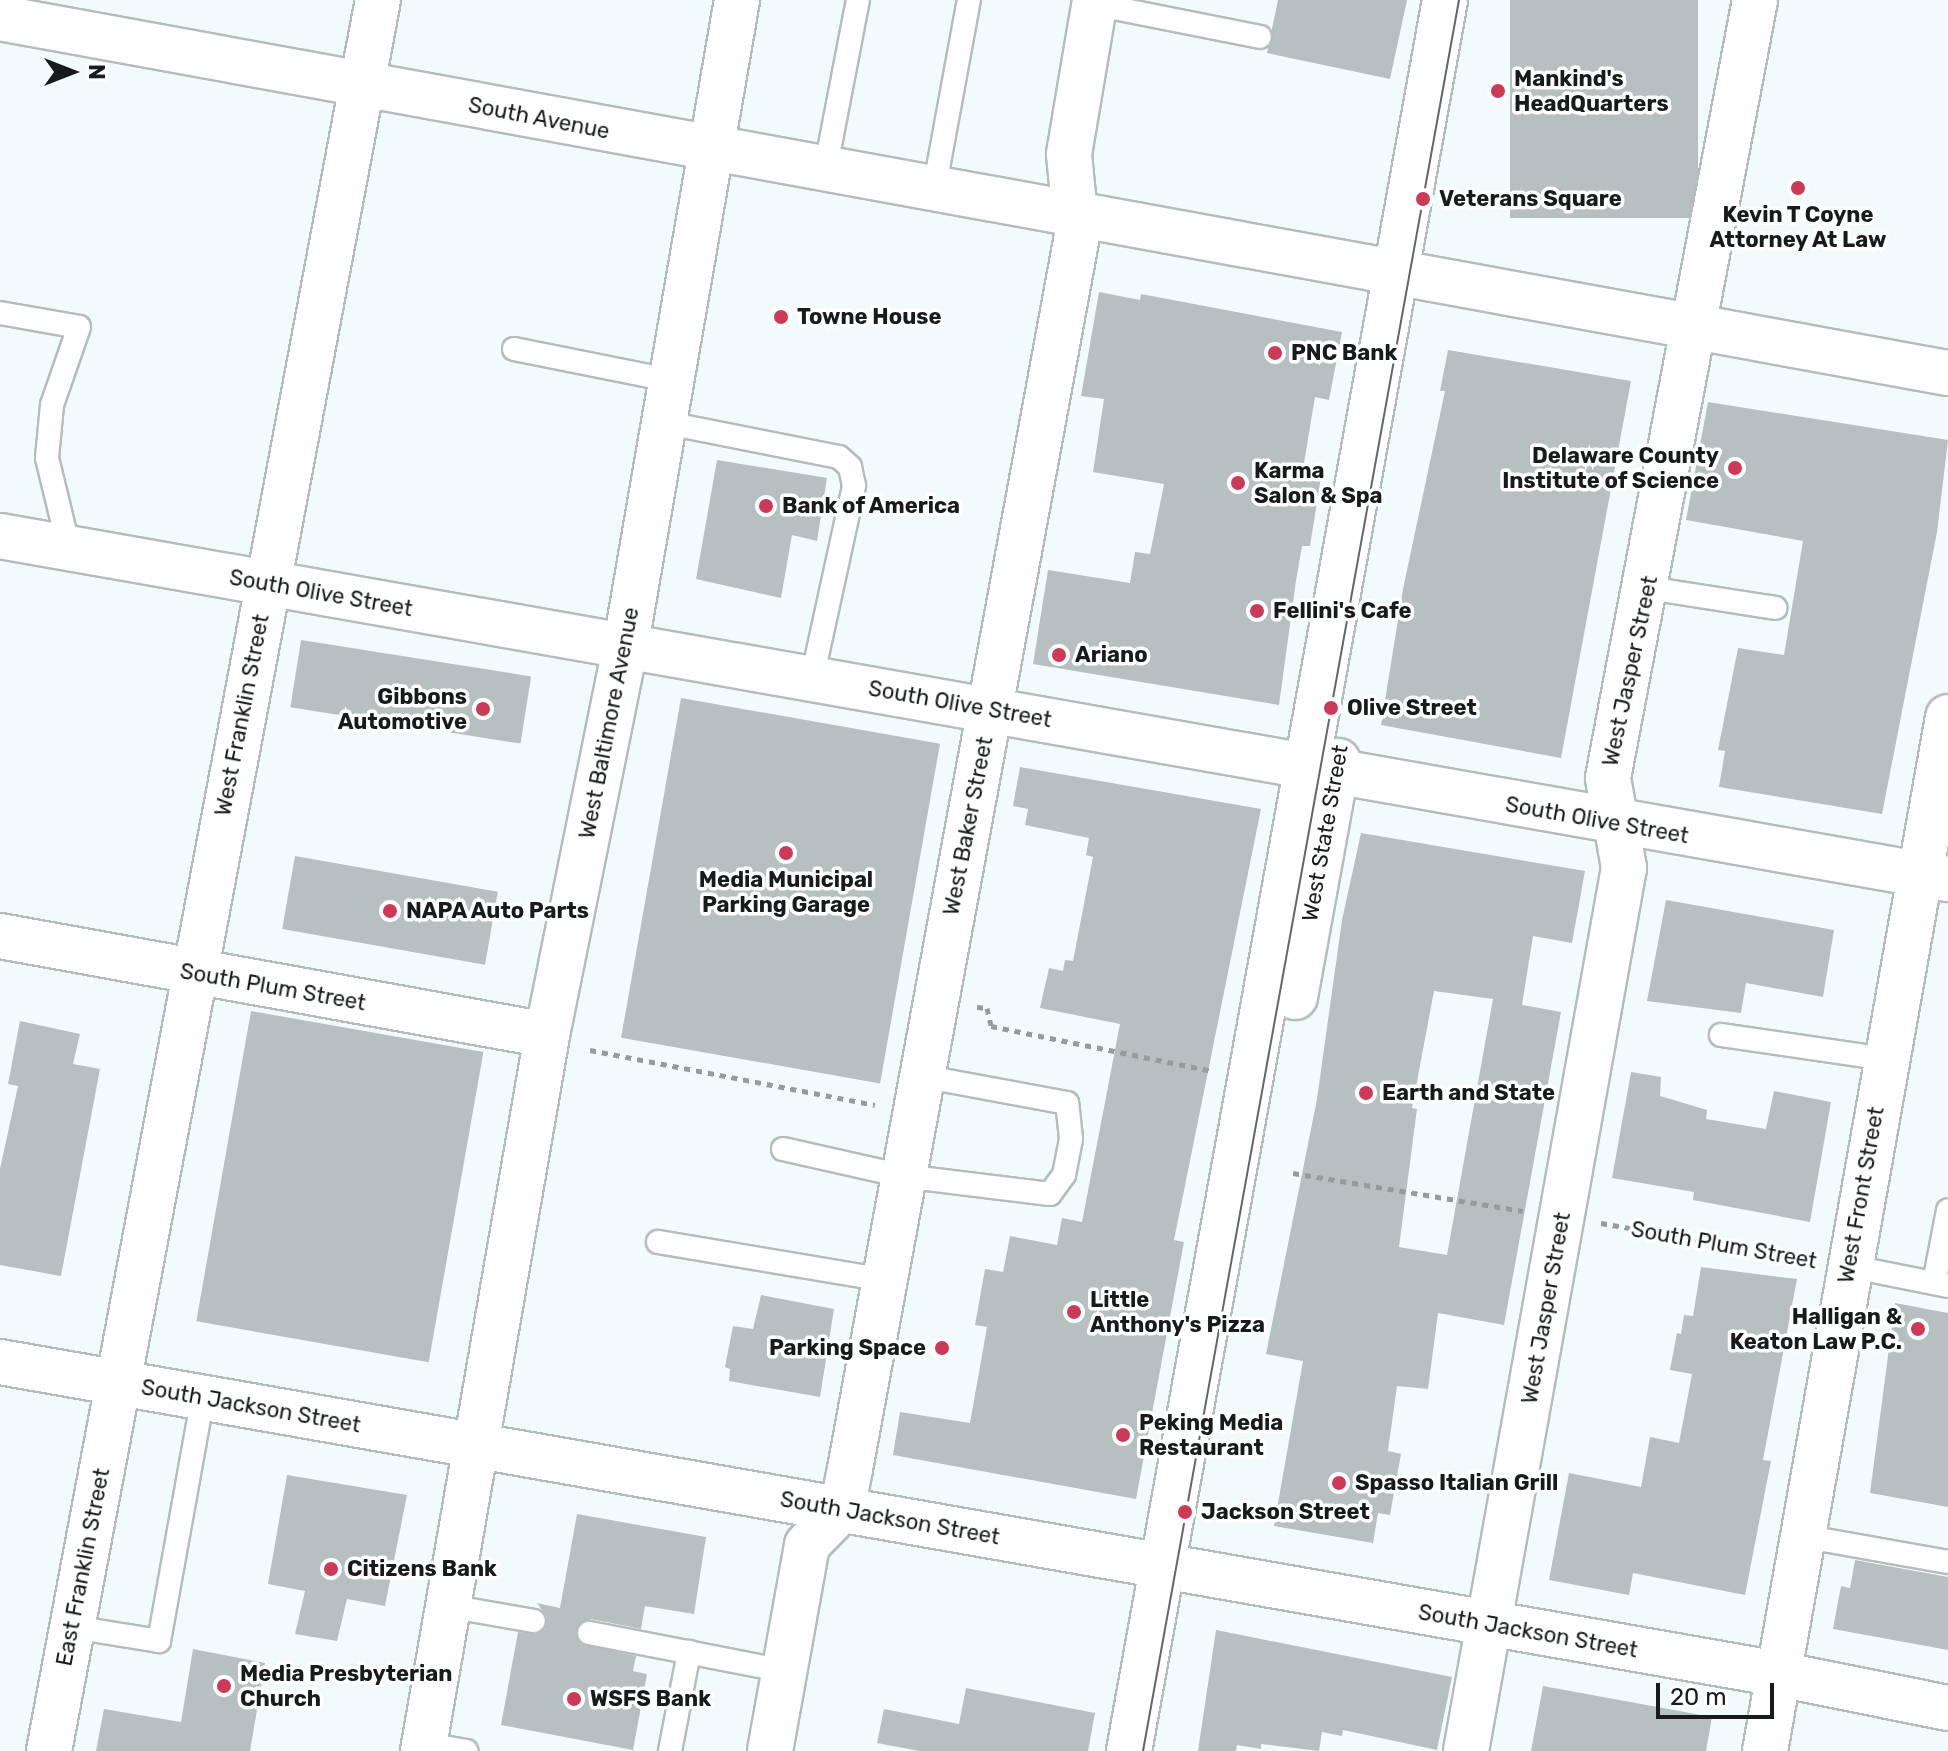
<!DOCTYPE html>
<html>
<head>
<meta charset="utf-8">
<style>
  body { margin:0 }
  #map { position:relative; width:1948px; height:1751px; overflow:hidden; background:#f1fbfb; font-family:Rubik,sans-serif }
  div>[style] { position:absolute }
  .building>* { inset:0; background:#b7c0c0; transform-origin:0 0 }
  .path>* { height:5px; margin-top:-2.5px; transform-origin:0; background:repeating-linear-gradient(90deg,#959c9c 0 6px,transparent 0 12px) }
  .roads { filter:drop-shadow(2px 0 #b4bdbd) drop-shadow(-2px 0 #b4bdbd) drop-shadow(0 2px #b4bdbd) drop-shadow(0 -2px #b4bdbd) }
  .lane>* { height:22px; margin:-11px; padding:0 11px; transform-origin:11px; border-radius:11px; background:#fff }
  .street>* { height:44px; margin:-22px; padding:0 22px; transform-origin:22px; border-radius:22px; background:#fff }
  .primary>* { height:44px; margin:-22px; padding:0 22px; transform-origin:22px; border-radius:22px; background:#fff }
  .tram>* { height:2px; margin:-1px; padding:0 1px; transform-origin:1px; border-radius:1px; background:#626767 }
  .dots>* { width:22px; height:22px; translate:-50% -50%; box-sizing:border-box; border:4px solid #fff; border-radius:50% }
  span { translate:-50% -50%; white-space:nowrap; text-align:center; line-height:1.15; -webkit-text-stroke:7px #fff; paint-order:stroke }
  .poi-label { font-size:22px; color:#181b1b; font-weight:700 }
  .left { translate:0 -50%; text-align:left }
  .right { translate:-100% -50%; text-align:right }
  .street-label { font-size:22px; color:#181b1b }
  .north { position:absolute; left:32px; top:32px; width:80px; height:80px; -webkit-text-stroke:6px #fff; paint-order:stroke; rotate:90deg; font-size:22px; font-weight:700; line-height:32px; text-align:center; color:#181b1b }
  .north::after { content:''; display:block; margin:auto; width:28px; height:36px; background:#181b1b; clip-path:polygon(50% 0,100% 100%,50% 72%,0 100%) }
  .scale { position:absolute; left:1656px; top:1683px; width:118px; height:36px; box-sizing:border-box; border:4px solid #181b1b; border-top:0; padding-left:10px; font-size:24px; line-height:28px; white-space:nowrap; color:#181b1b; -webkit-text-stroke:6px #fff; paint-order:stroke }
</style>
</head>
<body>
<div id="map">
  <div class="building">
    <div style="clip-path:polygon(1278px 0,1407px 0,1390px 79px,1267px 53px)"></div>
    <div style="left:1510px;top:0;width:188px;height:218px"></div>
    <div style="clip-path:polygon(1099px 292px,1140px 300px,1141px 294px,1342px 332px,1329px 400px,1315px 397px,1303px 469px,1322px 471px,1310px 546px,1302px 546px,1296px 581px,1279px 705px,1033px 664px,1048px 570px,1130px 583px,1135px 552px,1150px 554px,1164px 484px,1093px 472px,1104px 399px,1081px 396px)"></div>
    <div style="clip-path:polygon(1448px 350px,1631px 381px,1561px 758px,1381px 725px,1403px 589px,1445px 391px,1440px 391px)"></div>
    <div style="clip-path:polygon(1708px 402px,1948px 440px,1937px 532px,1882px 814px,1719px 787px,1725px 751px,1718px 750px,1738px 648px,1784px 655px,1803px 541px,1686px 520px)"></div>
    <div style="clip-path:polygon(717px 460px,827px 478px,817px 541px,792px 535px,781px 598px,696px 579px)"></div>
    <div style="left:301px;top:640px;width:233px;height:68px;rotate:9deg"></div>
    <div style="left:681px;top:698px;width:263px;height:345px;rotate:10deg"></div>
    <div style="clip-path:polygon(1020px 767px,1261px 809px,1174px 1240px,1184px 1242px,1136px 1499px,893px 1455px,900px 1412px,970px 1423px,987px 1327px,975px 1325px,985px 1269px,1003px 1272px,1010px 1236px,1057px 1245px,1062px 1218px,1082px 1222px,1120px 1024px,1040px 1008px,1049px 968px,1063px 971px,1065px 960px,1073px 961px,1093px 857px,1086px 855px,1089px 838px,1025px 825px,1028px 809px,1013px 806px)"></div>
    <div style="clip-path:polygon(evenodd,1361px 833px,1585px 871px,1572px 943px,1533px 936px,1522px 1005px,1561px 1012px,1504px 1325px,1438px 1313px,1428px 1389px,1397px 1386px,1388px 1451px,1401px 1454px,1390px 1515px,1378px 1513px,1373px 1543px,1274px 1526px,1303px 1361px,1266px 1354px,1317px 1099px,1342px 920px,1361px 833px,1434px 991px,1493px 999px,1447px 1255px,1399px 1247px,1417px 1109px,1412px 1108px,1434px 991px)"></div>
    <div style="left:295px;top:856px;width:206px;height:74px;rotate:10deg"></div>
    <div style="clip-path:polygon(1666px 900px,1834px 930px,1823px 997px,1746px 983px,1741px 1013px,1647px 1001px)"></div>
    <div style="left:251px;top:1011px;width:236px;height:315px;rotate:10deg"></div>
    <div style="clip-path:polygon(20px 1021px,80px 1034px,73px 1064px,100px 1069px,61px 1276px,0 1265px,0 1169px,18px 1086px,8px 1084px)"></div>
    <div style="clip-path:polygon(1631px 1072px,1661px 1077px,1660px 1096px,1707px 1110px,1706px 1119px,1766px 1129px,1774px 1091px,1831px 1102px,1810px 1222px,1693px 1200px,1694px 1192px,1612px 1178px)"></div>
    <div style="clip-path:polygon(1701px 1267px,1797px 1279px,1763px 1460px,1771px 1461px,1745px 1595px,1633px 1573px,1629px 1595px,1549px 1580px,1569px 1473px,1641px 1487px,1650px 1437px,1679px 1443px,1692px 1374px,1670px 1370px,1677px 1333px,1681px 1334px,1684px 1315px,1693px 1316px)"></div>
    <div style="clip-path:polygon(761px 1295px,834px 1309px,820px 1397px,729px 1381px,730px 1369px,725px 1367px,733px 1326px,753px 1329px)"></div>
    <div style="clip-path:polygon(1895px 1303px,1948px 1313px,1948px 1507px,1870px 1493px)"></div>
    <div style="clip-path:polygon(287px 1475px,407px 1495px,385px 1606px,347px 1599px,337px 1641px,295px 1634px,305px 1591px,268px 1584px)"></div>
    <div style="clip-path:polygon(577px 1514px,706px 1537px,694px 1614px,645px 1606px,641px 1629px,591px 1619px,576px 1630px,580px 1644px,636px 1656px,633px 1671px,647px 1674px,633px 1750px,501px 1725px,518px 1632px,538px 1634px,545px 1629px,547px 1617px,537px 1603px,560px 1608px)"></div>
    <div style="clip-path:polygon(1855px 1560px,1948px 1577px,1948px 1650px,1833px 1629px,1841px 1586px,1850px 1588px)"></div>
    <div style="clip-path:polygon(1216px 1630px,1452px 1677px,1437px 1750px,1343px 1730px,1342px 1736px,1322px 1732px,1319px 1751px,1261px 1744px,1261px 1749px,1237px 1745px,1236px 1751px,1198px 1751px)"></div>
    <div style="clip-path:polygon(193px 1649px,265px 1663px,250px 1751px,96px 1751px,104px 1709px,181px 1722px)"></div>
    <div style="clip-path:polygon(1543px 1686px,1712px 1717px,1706px 1751px,1531px 1751px)"></div>
    <div style="clip-path:polygon(966px 1688px,1095px 1713px,1088px 1751px,919px 1751px,877px 1743px,884px 1709px,959px 1724px)"></div>
  </div>
  <div class="path">
    <div style="left:977px;top:1007px;width:10px;rotate:6deg"></div>
    <div style="left:987px;top:1008px;width:18px;rotate:77deg"></div>
    <div style="left:991px;top:1026px;width:226px;rotate:11.5deg"></div>
    <div style="left:590px;top:1050px;width:290px;rotate:10.9deg"></div>
    <div style="left:1293px;top:1173px;width:233px;rotate:9.4deg"></div>
    <div style="left:1601px;top:1223px;width:213px;rotate:10deg"></div>
  </div>
  <div class="roads">
    <div class="lane">
      <div style="left:1094px;top:4px;width:169px;rotate:11.2deg"></div>
      <div style="left:825px;top:171px;width:174px;rotate:-79.1deg"></div>
      <div style="left:934px;top:190px;width:193px;rotate:-79.6deg"></div>
      <div style="left:0;top:313px;width:80px;rotate:10deg"></div>
      <div style="left:79px;top:327px;width:83px;rotate:109.1deg"></div>
      <div style="left:52px;top:405px;width:53px;rotate:95.4deg"></div>
      <div style="left:47px;top:458px;width:93px;rotate:76.3deg"></div>
      <div style="left:514px;top:349px;width:158px;rotate:11.3deg"></div>
      <div style="left:662px;top:422px;width:180px;rotate:11.2deg"></div>
      <div style="left:839px;top:457px;width:15px;rotate:42deg"></div>
      <div style="left:850px;top:467px;width:19px;rotate:78deg"></div>
      <div style="left:854px;top:486px;width:198px;rotate:102.3deg"></div>
      <div style="left:1648px;top:588px;width:129px;rotate:8.9deg"></div>
      <div style="left:1721px;top:1035px;width:167px;rotate:8.3deg"></div>
      <div style="left:783px;top:1149px;width:123px;rotate:12.7deg"></div>
      <div style="left:903px;top:1176px;width:148px;rotate:7deg"></div>
      <div style="left:1050px;top:1194px;width:24px;rotate:-54deg"></div>
      <div style="left:1064px;top:1175px;width:37px;rotate:-79deg"></div>
      <div style="left:1071px;top:1139px;width:36px;rotate:-96deg"></div>
      <div style="left:1067px;top:1103px;width:147px;rotate:-169.5deg"></div>
      <div style="left:658px;top:1242px;width:229px;rotate:9.5deg"></div>
      <div style="left:1848px;top:1266px;width:102px;rotate:11.3deg"></div>
      <div style="left:1934px;top:1283px;width:74px;rotate:-79.1deg"></div>
      <div style="left:1802px;top:1536px;width:148px;rotate:10.1deg"></div>
      <div style="left:448px;top:1606px;width:87px;rotate:9.9deg"></div>
      <div style="left:72px;top:1627px;width:88px;rotate:9.1deg"></div>
      <div style="left:159px;top:1641px;width:248px;rotate:-79.8deg"></div>
      <div style="left:589px;top:1633px;width:199px;rotate:11deg"></div>
      <div style="left:425px;top:1744px;width:42px;rotate:9.7deg"></div>
      <div style="left:670px;top:1751px;width:101px;rotate:-79.1deg"></div>
    </div>
    <div class="street">
      <div style="left:0;top:18px;width:1980px;rotate:10.33deg"></div>
      <div style="left:0;top:536px;width:1978px;rotate:9.99deg"></div>
      <div style="left:0;top:936px;width:556px;rotate:10.26deg"></div>
      <div style="left:1295px;top:997px;width:240px;rotate:-79.7deg"></div>
      <div style="left:0;top:1362px;width:1806px;rotate:9.95deg"></div>
      <div style="left:1779px;top:1674px;width:172px;rotate:11.4deg"></div>
      <div style="left:49px;top:1751px;width:1782px;rotate:-79.36deg"></div>
      <div style="left:770px;top:1751px;width:209px;rotate:-79.8deg"></div>
      <div style="left:807px;top:1545px;width:50px;rotate:-45.8deg"></div>
      <div style="left:842px;top:1509px;width:41px;rotate:-78.7deg"></div>
      <div style="left:850px;top:1469px;width:1254px;rotate:-79.57deg"></div>
      <div style="left:1077px;top:236px;width:82px;rotate:-95.6deg"></div>
      <div style="left:1069px;top:154px;width:156px;rotate:-80.4deg"></div>
      <div style="left:1129px;top:1751px;width:1779px;rotate:-79.77deg"></div>
      <div style="left:1466px;top:1751px;width:897px;rotate:-79.86deg"></div>
      <div style="left:1624px;top:868px;width:91px;rotate:-100.1deg"></div>
      <div style="left:1608px;top:778px;width:792px;rotate:-79.3deg"></div>
      <div style="left:1765px;top:1751px;width:1050px;rotate:-79.96deg"></div>
    </div>
    <div class="primary">
      <div style="left:423px;top:1751px;width:727px;rotate:-80.17deg"></div>
      <div style="left:547px;top:1035px;width:394px;rotate:-78.6deg"></div>
      <div style="left:625px;top:649px;width:659px;rotate:-80.21deg"></div>
    </div>
  </div>
  <div class="tram">
    <div style="left:1143px;top:1751px;width:1779px;rotate:-79.77deg"></div>
  </div>
  <div class="dots">
    <div style="left:1498px;top:91px;background:#cb3b59"></div>
    <div style="left:1798px;top:188px;background:#cb3b59"></div>
    <div style="left:1423px;top:199px;background:#cb3b59"></div>
    <div style="left:781px;top:317px;background:#cb3b59"></div>
    <div style="left:1275px;top:353px;background:#cb3b59"></div>
    <div style="left:1735px;top:468px;background:#cb3b59"></div>
    <div style="left:1238px;top:483px;background:#cb3b59"></div>
    <div style="left:766px;top:506px;background:#cb3b59"></div>
    <div style="left:1257px;top:611px;background:#cb3b59"></div>
    <div style="left:1059px;top:655px;background:#cb3b59"></div>
    <div style="left:1331px;top:708px;background:#cb3b59"></div>
    <div style="left:483px;top:709px;background:#cb3b59"></div>
    <div style="left:786px;top:853px;background:#cb3b59"></div>
    <div style="left:390px;top:911px;background:#cb3b59"></div>
    <div style="left:1366px;top:1093px;background:#cb3b59"></div>
    <div style="left:1074px;top:1312px;background:#cb3b59"></div>
    <div style="left:1918px;top:1329px;background:#cb3b59"></div>
    <div style="left:942px;top:1348px;background:#cb3b59"></div>
    <div style="left:1123px;top:1435px;background:#cb3b59"></div>
    <div style="left:1339px;top:1483px;background:#cb3b59"></div>
    <div style="left:1185px;top:1512px;background:#cb3b59"></div>
    <div style="left:331px;top:1569px;background:#cb3b59"></div>
    <div style="left:224px;top:1686px;background:#cb3b59"></div>
    <div style="left:574px;top:1699px;background:#cb3b59"></div>
  </div>
  <div class="poi-label">
    <span class="left" style="left:1514px;top:91px">Mankind's<br>HeadQuarters</span>
    <span class="left" style="left:1439px;top:199px">Veterans Square</span>
    <span style="left:1798px;top:227px">Kevin T Coyne<br>Attorney At Law</span>
    <span class="left" style="left:797px;top:317px">Towne House</span>
    <span class="left" style="left:1291px;top:353px">PNC Bank</span>
    <span class="right" style="left:1719px;top:468px">Delaware County<br>Institute of Science</span>
    <span class="left" style="left:1254px;top:483px">Karma<br>Salon &amp; Spa</span>
    <span class="left" style="left:782px;top:506px">Bank of America</span>
    <span class="left" style="left:1273px;top:611px">Fellini's Cafe</span>
    <span class="left" style="left:1075px;top:655px">Ariano</span>
    <span class="right" style="left:467px;top:709px">Gibbons<br>Automotive</span>
    <span class="left" style="left:1347px;top:708px">Olive Street</span>
    <span style="left:786px;top:892px">Media Municipal<br>Parking Garage</span>
    <span class="left" style="left:406px;top:911px">NAPA Auto Parts</span>
    <span class="left" style="left:1382px;top:1093px">Earth and State</span>
    <span class="left" style="left:1090px;top:1312px">Little<br>Anthony's Pizza</span>
    <span class="right" style="left:1902px;top:1329px">Halligan &amp;<br>Keaton Law P.C.</span>
    <span class="right" style="left:926px;top:1348px">Parking Space</span>
    <span class="left" style="left:1139px;top:1435px">Peking Media<br>Restaurant</span>
    <span class="left" style="left:1355px;top:1483px">Spasso Italian Grill</span>
    <span class="left" style="left:1201px;top:1512px">Jackson Street</span>
    <span class="left" style="left:347px;top:1569px">Citizens Bank</span>
    <span class="left" style="left:240px;top:1686px">Media Presbyterian<br>Church</span>
    <span class="left" style="left:590px;top:1699px">WSFS Bank</span>
  </div>
  <div class="street-label">
    <span style="left:539px;top:118px;rotate:11deg">South Avenue</span>
    <span style="left:321px;top:593px;rotate:10deg">South Olive Street</span>
    <span style="left:1630px;top:671px;rotate:-78deg">West Jasper Street</span>
    <span style="left:960px;top:704px;rotate:10deg">South Olive Street</span>
    <span style="left:242px;top:715px;rotate:-79deg">West Franklin Street</span>
    <span style="left:609px;top:723px;rotate:-79deg">West Baltimore Avenue</span>
    <span style="left:1597px;top:820px;rotate:10deg">South Olive Street</span>
    <span style="left:968px;top:826px;rotate:-79deg">West Baker Street</span>
    <span style="left:1325px;top:833px;rotate:-80deg">West State Street</span>
    <span style="left:273px;top:987px;rotate:10deg">South Plum Street</span>
    <span style="left:1861px;top:1195px;rotate:-80deg">West Front Street</span>
    <span style="left:1724px;top:1245px;rotate:10deg">South Plum Street</span>
    <span style="left:1546px;top:1308px;rotate:-80deg">West Jasper Street</span>
    <span style="left:251px;top:1406px;rotate:10deg">South Jackson Street</span>
    <span style="left:890px;top:1518px;rotate:10deg">South Jackson Street</span>
    <span style="left:83px;top:1567px;rotate:-79deg">East Franklin Street</span>
    <span style="left:1528px;top:1631px;rotate:10deg">South Jackson Street</span>
  </div>
  <div class="north">N</div>
  <div class="scale">20 m</div>
</div>
</body>
</html>
